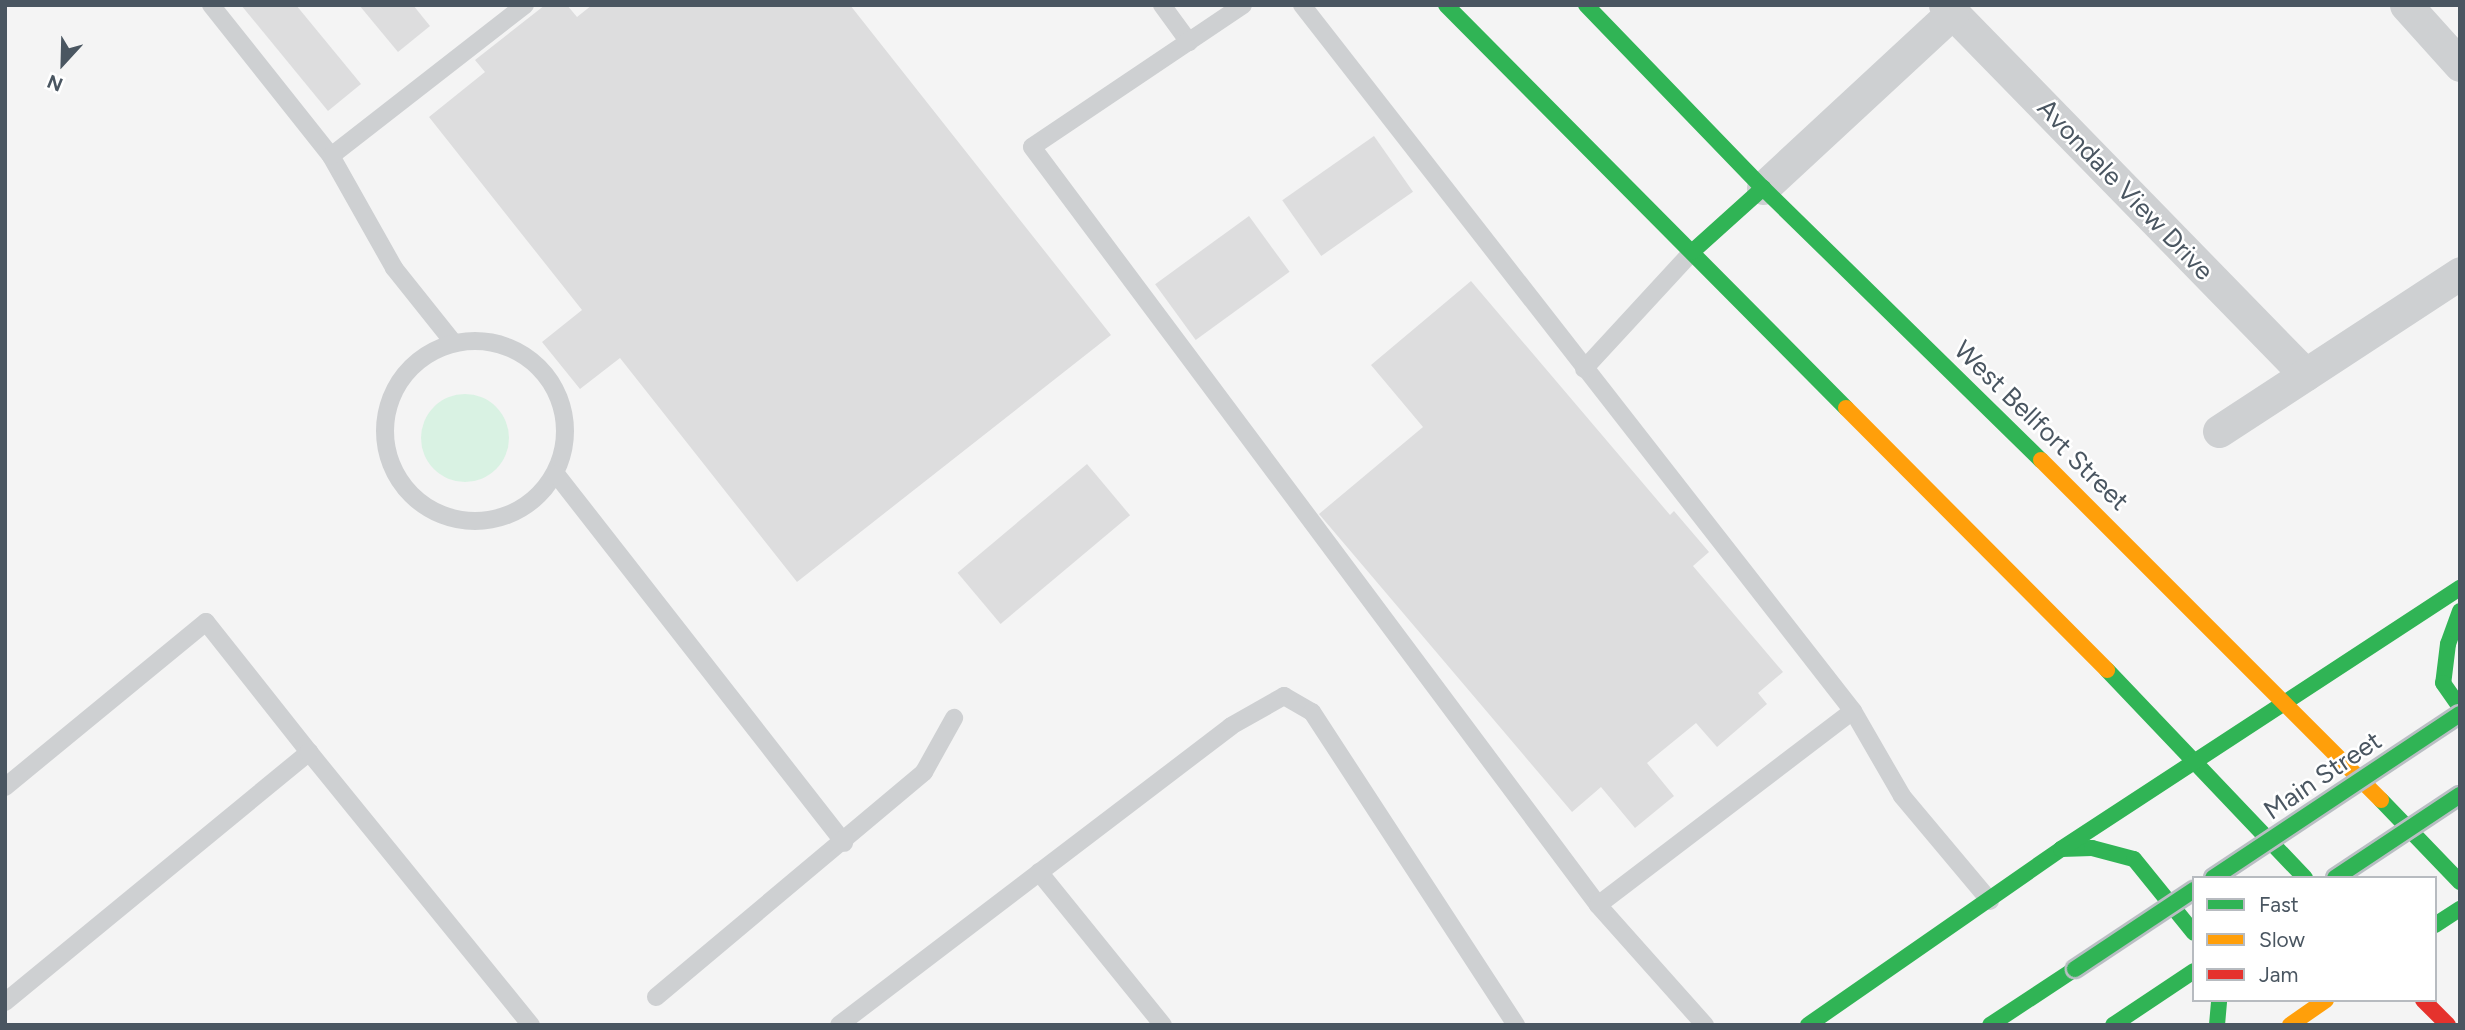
<!DOCTYPE html>
<html>
<head>
<meta charset="utf-8">
<style>
  body { margin:0 }
  #map { position:relative; width:2465px; height:1030px; overflow:hidden; background:#f4f4f4; font-family:Figtree,sans-serif }
  div>[style] { position:absolute }
  .green>* { inset:0; background:#d9f2e3 }
  .round { border-radius:50% }
  .building>* { inset:0; background:#ddddde; transform-origin:0 0 }
  .lane>* { height:18px; margin:-9px; padding:0 9px; transform-origin:9px; border-radius:9px; background:#ced0d2 }
  .lane>.ring { margin:-9px; padding:0; box-sizing:content-box; background:none; border:18px solid #ced0d2; border-radius:50% }
  .street>* { height:33px; margin:-16.5px; padding:0 16.5px; transform-origin:16.5px; border-radius:16.5px; background:#ced0d2 }
  .fast>* { height:16px; margin:-8px; padding:0 8px; transform-origin:8px; border-radius:8px; background:#30b455 }
  .slow>* { height:16px; margin:-8px; padding:0 8px; transform-origin:8px; border-radius:8px; background:#ff9f0a }
  .jam>* { height:16px; margin:-8px; padding:0 8px; transform-origin:8px; border-radius:8px; background:#e5322d }
  .bridges { filter:drop-shadow(2px 0 #b9bec3) drop-shadow(-2px 0 #b9bec3) drop-shadow(0 2px #b9bec3) drop-shadow(0 -2px #b9bec3) }
  .fast-bridge>* { height:16px; margin:-8px; padding:0 8px; transform-origin:8px; border-radius:8px; background:#30b455 }
  span { translate:-50% -50%; white-space:nowrap; text-align:center; line-height:1.15; -webkit-text-stroke:5px #fff; paint-order:stroke }
  .street-label { font-size:26px; color:#4a5661 }
  .frame { position:absolute; inset:0; border:7px solid #4a5661; pointer-events:none }
  .legend { position:absolute; left:2192px; top:876px; width:245px; height:126px; box-sizing:border-box; background:#fff; border:2px solid #b7bbc0; margin:0; padding:9px 12px; list-style:none; font-size:21px; color:#4a5661 }
  .legend li { display:flex; align-items:center; gap:14px; height:35px }
  .legend b { width:35px; border:2px solid #b7bbc0 }
  .north { position:absolute; left:28px; top:28px; width:70px; height:70px; -webkit-text-stroke:5px #fff; paint-order:stroke; rotate:202deg; font-size:19px; font-weight:700; line-height:28px; text-align:center; color:#4a5661 }
  .north::after { content:''; display:block; margin:auto; width:24px; height:32px; background:#4a5661; clip-path:polygon(50% 0,100% 100%,50% 72%,0 100%) }
</style>
</head>
<body>
<div id="map">
  <div class="green">
    <div class="round" style="left:421px;top:394px;width:88px;height:88px"></div>
  </div>
  <div class="building">
    <div style="clip-path:polygon(241px 5px,296px 5px,361px 84px,328px 111px)"></div>
    <div style="clip-path:polygon(359px 5px,413px 5px,430px 26px,398px 52px)"></div>
    <div style="clip-path:polygon(545px 5px,567px 5px,577px 17px,592px 5px,850px 5px,1111px 335px,797px 582px,620px 358px,580px 389px,542px 342px,582px 310px,429px 117px,485px 72px,475px 60px)"></div>
    <div style="left:1374px;top:136px;width:68px;height:112px;rotate:55deg"></div>
    <div style="left:1249px;top:216px;width:69px;height:116px;rotate:54deg"></div>
    <div style="clip-path:polygon(1471px 281px,1670px 515px,1674px 511px,1709px 552px,1693px 566px,1783px 672px,1758px 693px,1767px 704px,1717px 747px,1696px 723px,1647px 763px,1674px 796px,1635px 828px,1601px 787px,1572px 812px,1319px 514px,1423px 427px,1371px 365px)"></div>
    <div style="left:1087px;top:464px;width:67px;height:169px;rotate:50deg"></div>
  </div>
  <div class="lane">
    <div style="left:211px;top:5px;width:193px;rotate:51.5deg"></div>
    <div style="left:331px;top:156px;width:129px;rotate:60.6deg"></div>
    <div style="left:394px;top:268px;width:95px;rotate:51.4deg"></div>
    <div style="left:1162px;top:5px;width:46px;rotate:53.9deg"></div>
    <div style="left:1243px;top:5px;width:254px;rotate:146.1deg"></div>
    <div style="left:1032px;top:147px;width:946px;rotate:53.25deg"></div>
    <div style="left:1598px;top:905px;width:161px;rotate:48.3deg"></div>
    <div style="left:1302px;top:5px;width:896px;rotate:52.03deg"></div>
    <div style="left:1853px;top:711px;width:98px;rotate:60deg"></div>
    <div style="left:1902px;top:796px;width:137px;rotate:50deg"></div>
    <div style="left:331px;top:156px;width:246px;rotate:-37.9deg"></div>
    <div class="ring" style="left:385px;top:341px;width:162px;height:162px"></div>
    <div style="left:1584px;top:369px;width:159px;rotate:-47.3deg"></div>
    <div style="left:556px;top:474px;width:468px;rotate:52deg"></div>
    <div style="left:5px;top:787px;width:260px;rotate:-39.4deg"></div>
    <div style="left:206px;top:622px;width:166px;rotate:51.6deg"></div>
    <div style="left:1039px;top:872px;width:197px;rotate:51deg"></div>
    <div style="left:1598px;top:905px;width:320px;rotate:-37.3deg"></div>
    <div style="left:656px;top:997px;width:350px;rotate:-40deg"></div>
    <div style="left:924px;top:772px;width:62px;rotate:-60.9deg"></div>
    <div style="left:5px;top:1002px;width:394px;rotate:-39.4deg"></div>
    <div style="left:309px;top:752px;width:352px;rotate:50.9deg"></div>
    <div style="left:839px;top:1025px;width:493px;rotate:-37.3deg"></div>
    <div style="left:1231px;top:726px;width:61px;rotate:-29.5deg"></div>
    <div style="left:1284px;top:696px;width:32px;rotate:30deg"></div>
    <div style="left:1312px;top:712px;width:374px;rotate:56.9deg"></div>
  </div>
  <div class="street">
    <div style="left:1945px;top:5px;width:516px;rotate:45.71deg"></div>
    <div style="left:2406px;top:5px;width:81px;rotate:48deg"></div>
    <div style="left:1763px;top:188px;width:258px;rotate:-42.8deg"></div>
    <div style="left:2219px;top:431px;width:288px;rotate:-33.2deg"></div>
  </div>
  <div class="fast">
    <div style="left:1446px;top:5px;width:568px;rotate:45.21deg"></div>
    <div style="left:1586px;top:5px;width:255px;rotate:46deg"></div>
    <div style="left:1763px;top:188px;width:389px;rotate:44.4deg"></div>
    <div style="left:1692px;top:252px;width:96px;rotate:-42deg"></div>
    <div style="left:2460px;top:611px;width:35px;rotate:110deg"></div>
    <div style="left:2448px;top:644px;width:39px;rotate:97deg"></div>
    <div style="left:2443px;top:683px;width:29px;rotate:55deg"></div>
    <div style="left:2107px;top:670px;width:287px;rotate:46.4deg"></div>
    <div style="left:2381px;top:800px;width:114px;rotate:46.1deg"></div>
    <div style="left:2061px;top:849px;width:31px;rotate:-2deg"></div>
    <div style="left:2092px;top:848px;width:43px;rotate:14.7deg"></div>
    <div style="left:2134px;top:859px;width:95px;rotate:51deg"></div>
    <div style="left:2435px;top:925px;width:30px;rotate:-33deg"></div>
    <div style="left:1808px;top:1025px;width:308px;rotate:-34.8deg"></div>
    <div style="left:2061px;top:849px;width:477px;rotate:-33.2deg"></div>
    <div style="left:1990px;top:1025px;width:102px;rotate:-33.4deg"></div>
    <div style="left:2113px;top:1025px;width:97px;rotate:-33.7deg"></div>
    <div style="left:2217px;top:1025px;width:25px;rotate:-85deg"></div>
  </div>
  <div class="slow">
    <div style="left:1846px;top:408px;width:370px;rotate:45.1deg"></div>
    <div style="left:2041px;top:460px;width:481px;rotate:45deg"></div>
    <div style="left:2290px;top:1025px;width:44px;rotate:-34.8deg"></div>
  </div>
  <div class="jam">
    <div style="left:2423px;top:1000px;width:35px;rotate:45deg"></div>
  </div>
  <div class="bridges">
    <div class="fast-bridge">
      <div style="left:2213px;top:878px;width:296px;rotate:-33.6deg"></div>
      <div style="left:2335px;top:878px;width:150px;rotate:-33.6deg"></div>
      <div style="left:2075px;top:969px;width:143px;rotate:-33.6deg"></div>
    </div>
  </div>
  <div class="street-label">
    <span style="left:2125px;top:190px;rotate:46deg">Avondale View Drive</span>
    <span style="left:2041px;top:426px;rotate:44deg">West Bellfort Street</span>
    <span style="left:2323px;top:776px;rotate:-34deg">Main Street</span>
  </div>
  <div class="frame"></div>
  <ul class="legend">
  <li><b style="height:9px;background:#30b455"></b>Fast</li>
  <li><b style="height:9px;background:#ff9f0a"></b>Slow</li>
  <li><b style="height:9px;background:#e5322d"></b>Jam</li>
  </ul>
  <div class="north">N</div>
</div>
</body>
</html>
